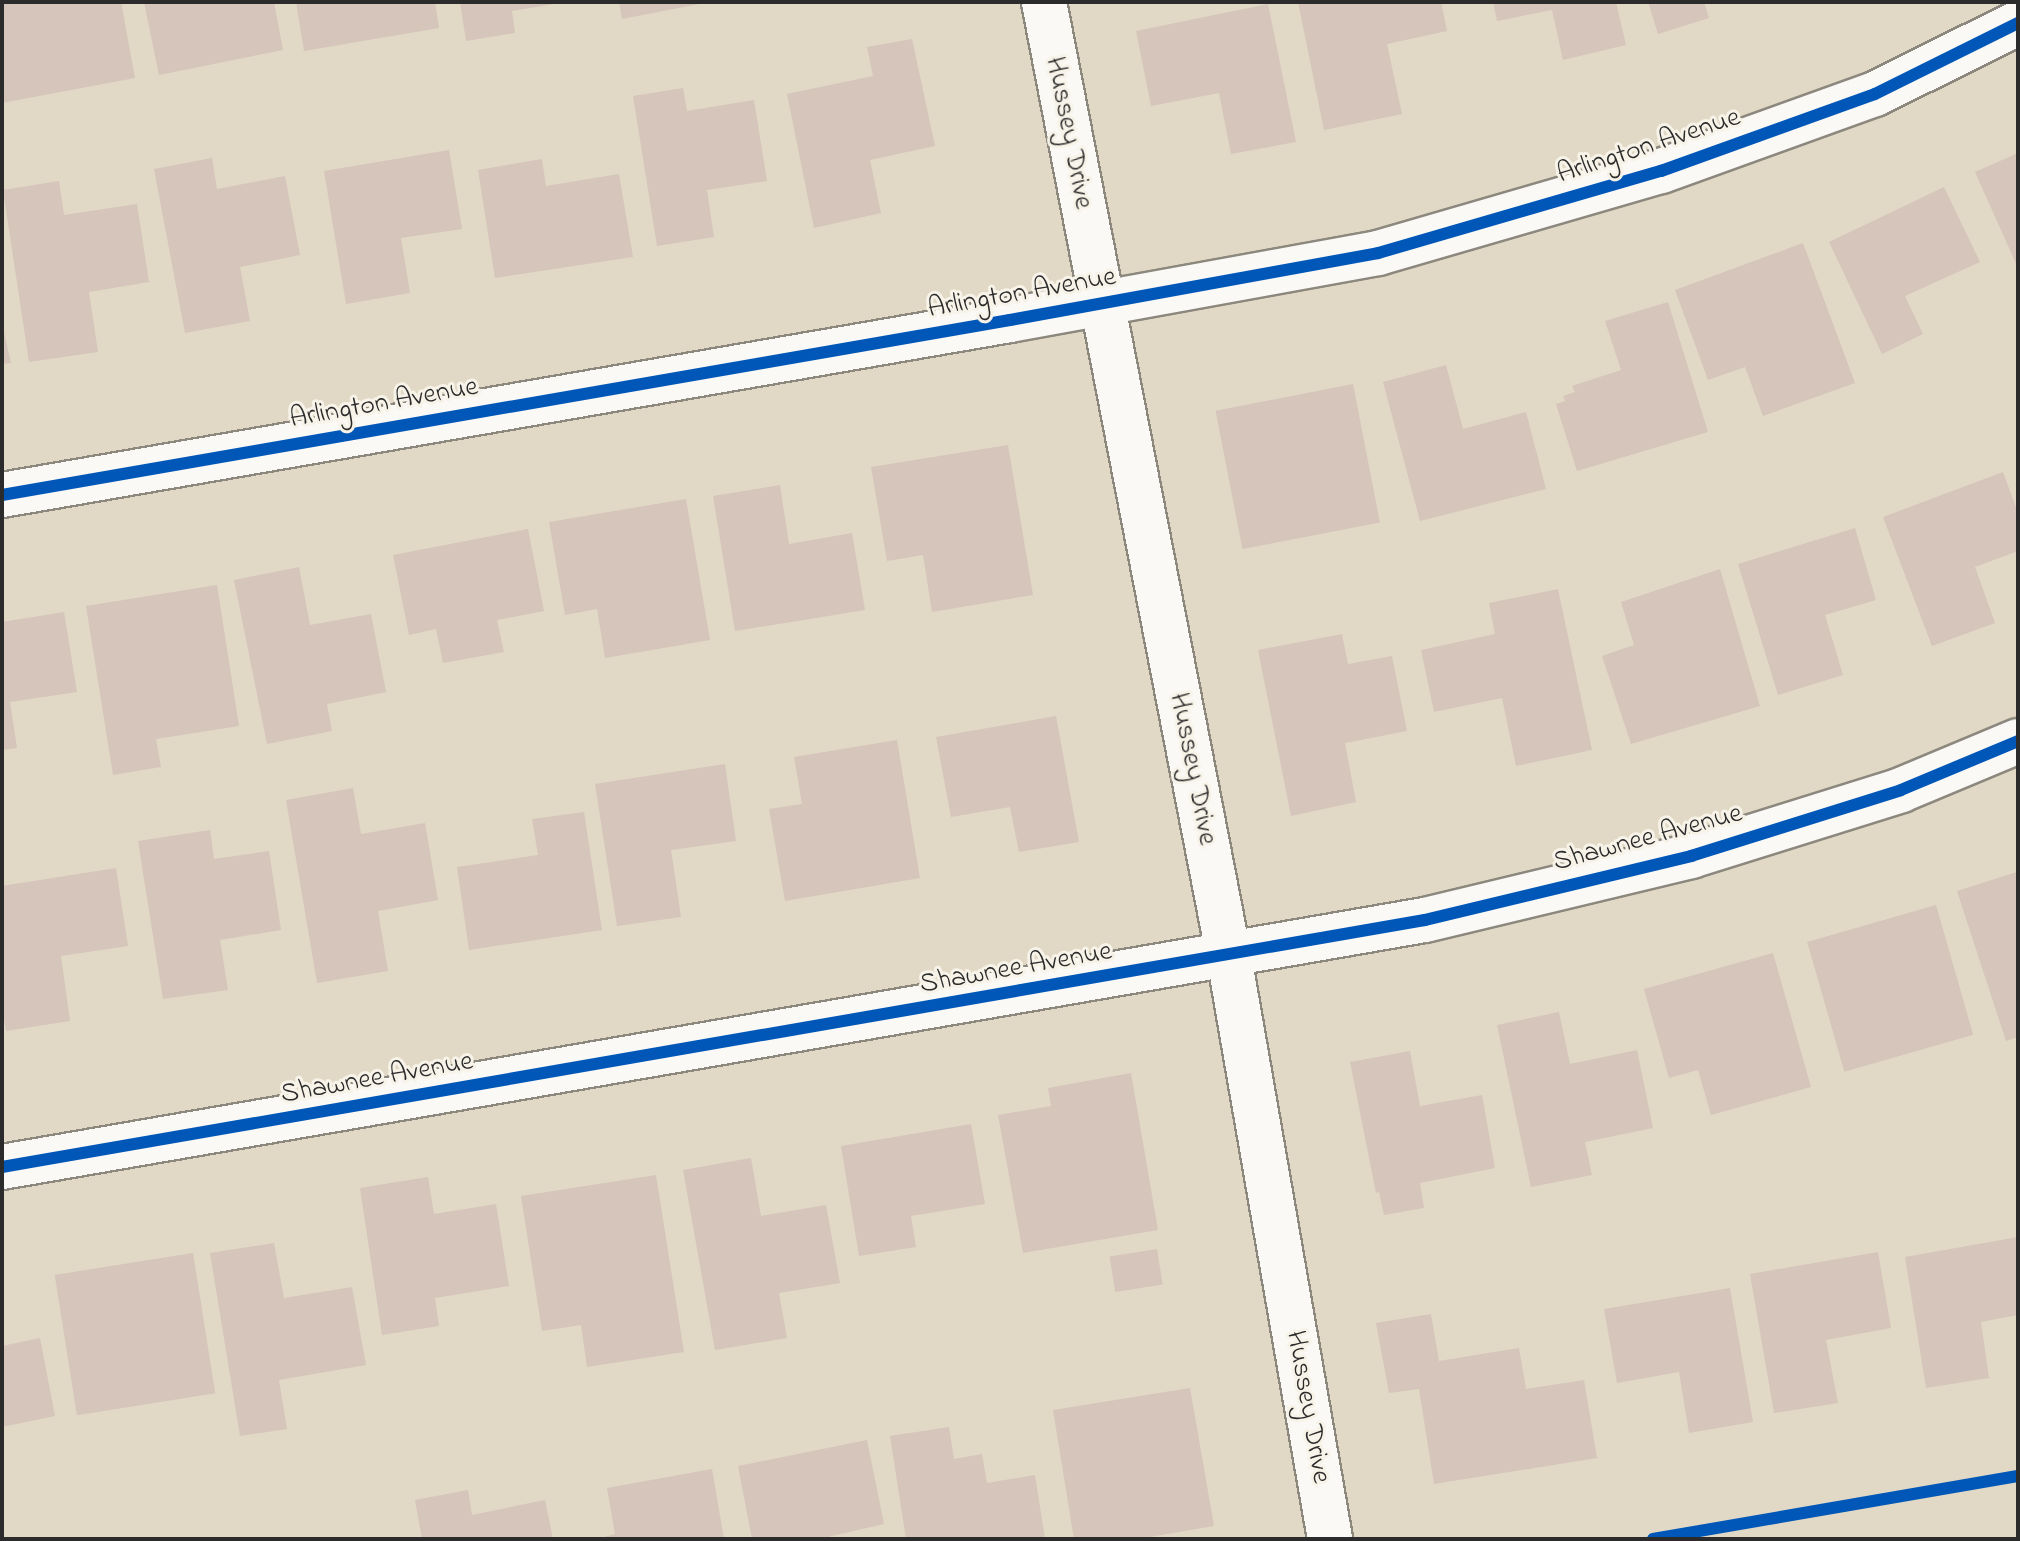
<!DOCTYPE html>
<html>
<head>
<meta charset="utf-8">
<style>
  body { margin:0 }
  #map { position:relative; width:2020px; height:1541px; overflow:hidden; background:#e1d9c6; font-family:"Indie Flower",sans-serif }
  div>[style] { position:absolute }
  .building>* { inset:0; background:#d5c5ba; transform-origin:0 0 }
  .roads { filter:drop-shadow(2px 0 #8c887e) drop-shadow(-2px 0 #8c887e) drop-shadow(0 2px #8c887e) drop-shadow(0 -2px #8c887e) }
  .street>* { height:44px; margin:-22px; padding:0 22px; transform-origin:22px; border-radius:22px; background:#faf9f6 }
  .cycleway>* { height:12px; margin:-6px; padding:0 6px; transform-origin:6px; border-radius:6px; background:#0057b8 }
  span { translate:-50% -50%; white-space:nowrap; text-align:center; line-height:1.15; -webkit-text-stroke:6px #f7f3e8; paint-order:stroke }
  .street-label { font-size:28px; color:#2b2b2b }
  .frame { position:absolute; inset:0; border:4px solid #2b2b2b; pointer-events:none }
</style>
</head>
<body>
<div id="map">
  <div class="building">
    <div style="clip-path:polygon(2px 2px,121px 2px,135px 78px,2px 103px)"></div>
    <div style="clip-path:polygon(144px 2px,274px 2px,283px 50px,159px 75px)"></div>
    <div style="clip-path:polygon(296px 2px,435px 2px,439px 28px,304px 51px)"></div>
    <div style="clip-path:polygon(460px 2px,554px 2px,554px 4px,512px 11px,515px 33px,466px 41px)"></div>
    <div style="clip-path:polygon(619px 2px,704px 2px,704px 3px,622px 19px)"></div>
    <div style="clip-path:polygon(1298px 2px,1441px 2px,1447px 31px,1387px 44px,1402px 114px,1324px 130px)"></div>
    <div style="clip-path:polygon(1493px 2px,1616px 2px,1626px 45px,1563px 60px,1552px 10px,1497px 21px)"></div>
    <div style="clip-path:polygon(1648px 2px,1704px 2px,1709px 18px,1658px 34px)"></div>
    <div style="clip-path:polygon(1268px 4px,1296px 142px,1231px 154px,1219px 93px,1151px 106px,1136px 31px)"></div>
    <div style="clip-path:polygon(912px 39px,935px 146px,870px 160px,881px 213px,814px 228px,787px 94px,873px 76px,867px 47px)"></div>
    <div style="clip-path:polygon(683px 88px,687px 111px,754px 100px,767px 181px,707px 190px,714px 237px,657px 246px,633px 96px)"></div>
    <div style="clip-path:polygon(449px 150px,462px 229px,401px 238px,410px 293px,346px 304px,324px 171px)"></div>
    <div style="clip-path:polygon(2018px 153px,2018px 268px,1975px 172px)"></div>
    <div style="clip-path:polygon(212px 158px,217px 189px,285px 176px,300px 255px,240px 267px,250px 321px,185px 333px,154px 169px)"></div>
    <div style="clip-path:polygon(542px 159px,546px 186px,619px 174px,633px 257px,495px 278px,478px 170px)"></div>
    <div style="clip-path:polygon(59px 181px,64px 215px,137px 204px,149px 282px,89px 292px,98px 352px,29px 362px,3px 190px)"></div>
    <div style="clip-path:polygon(1944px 187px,1980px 262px,1905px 296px,1923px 334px,1882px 354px,1829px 242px)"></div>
    <div style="clip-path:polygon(1803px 243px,1855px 383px,1763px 416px,1745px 367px,1708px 380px,1675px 290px)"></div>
    <div style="clip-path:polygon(1668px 302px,1708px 432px,1577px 471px,1556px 404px,1565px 401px,1563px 396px,1575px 392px,1572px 386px,1621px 370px,1605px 321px)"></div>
    <div style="clip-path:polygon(2px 323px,11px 363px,2px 364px)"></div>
    <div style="clip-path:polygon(1446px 365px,1463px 429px,1526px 412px,1546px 489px,1420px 521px,1383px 382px)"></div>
    <div style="left:1353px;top:384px;width:141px;height:140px;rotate:79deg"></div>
    <div style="clip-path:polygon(1008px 445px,1033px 595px,932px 612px,923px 555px,887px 561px,871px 467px)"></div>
    <div style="clip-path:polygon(2003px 472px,2018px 513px,2018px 551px,1975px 567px,1995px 623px,1932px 646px,1883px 517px)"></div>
    <div style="clip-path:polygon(780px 485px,789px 544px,852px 533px,865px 610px,735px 631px,713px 496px)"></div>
    <div style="clip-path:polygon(686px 499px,710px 640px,605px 658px,597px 609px,565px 615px,549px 522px)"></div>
    <div style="clip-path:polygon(1855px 528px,1876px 600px,1825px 615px,1843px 675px,1778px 695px,1738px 564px)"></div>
    <div style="clip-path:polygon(528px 529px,544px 611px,497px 620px,504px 652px,443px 663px,436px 629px,409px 635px,393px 555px)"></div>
    <div style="clip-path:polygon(299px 567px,310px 625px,371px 614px,386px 692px,327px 704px,332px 731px,267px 744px,234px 580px)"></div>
    <div style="clip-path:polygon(1720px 569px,1760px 706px,1631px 744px,1602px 656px,1634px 645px,1621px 602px)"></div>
    <div style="clip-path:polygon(217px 585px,239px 726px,156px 739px,161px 767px,113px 775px,86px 606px)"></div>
    <div style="clip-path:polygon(1558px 589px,1592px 750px,1516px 766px,1502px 698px,1434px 712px,1421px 650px,1495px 634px,1489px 603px)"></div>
    <div style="clip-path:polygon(64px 612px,77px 692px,10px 702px,17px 748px,2px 750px,2px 622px)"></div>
    <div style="clip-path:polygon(1342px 634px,1348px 664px,1392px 656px,1407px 731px,1345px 743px,1356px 802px,1291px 816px,1258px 650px)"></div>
    <div style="clip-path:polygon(1056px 716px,1079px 842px,1019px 852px,1010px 807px,951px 817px,936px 737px)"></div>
    <div style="clip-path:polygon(897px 740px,920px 878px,785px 901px,769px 809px,802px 804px,794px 757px)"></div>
    <div style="clip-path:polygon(725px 764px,736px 841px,671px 850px,681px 917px,617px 926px,595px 784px)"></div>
    <div style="clip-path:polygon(353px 788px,361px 834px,425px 823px,438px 900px,378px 911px,388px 971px,317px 983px,286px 800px)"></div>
    <div style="clip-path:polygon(584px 812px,602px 930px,469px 950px,457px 867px,538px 855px,532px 819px)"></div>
    <div style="clip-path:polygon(210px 830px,214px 859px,269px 851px,281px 930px,220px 940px,228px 990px,163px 999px,138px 841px)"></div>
    <div style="clip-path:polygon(116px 868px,128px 946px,61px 956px,70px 1021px,6px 1031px,2px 1007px,2px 886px)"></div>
    <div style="clip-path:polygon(2017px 872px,2018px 1037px,2006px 1041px,1957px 891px)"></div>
    <div style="left:1936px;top:905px;width:135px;height:134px;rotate:74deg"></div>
    <div style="clip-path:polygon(1773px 953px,1811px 1087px,1711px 1115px,1698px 1070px,1669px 1078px,1644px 989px)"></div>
    <div style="clip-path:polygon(1559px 1012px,1570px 1064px,1637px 1050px,1653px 1128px,1585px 1142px,1592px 1175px,1531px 1187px,1497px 1025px)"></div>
    <div style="clip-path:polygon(1410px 1051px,1420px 1106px,1482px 1095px,1495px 1168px,1420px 1183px,1424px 1208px,1384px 1215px,1379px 1192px,1376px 1193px,1350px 1062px)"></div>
    <div style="clip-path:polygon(1131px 1073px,1158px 1230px,1023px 1253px,998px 1115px,1051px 1106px,1048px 1088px)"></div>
    <div style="clip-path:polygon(971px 1124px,985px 1204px,911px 1216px,916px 1247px,859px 1256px,841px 1146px)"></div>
    <div style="clip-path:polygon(751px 1158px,761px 1216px,826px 1205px,840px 1283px,779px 1293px,787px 1338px,715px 1350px,683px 1170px)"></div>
    <div style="clip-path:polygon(656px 1175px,684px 1352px,587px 1367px,581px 1325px,542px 1331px,521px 1196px)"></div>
    <div style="clip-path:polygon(428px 1177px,434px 1214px,496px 1204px,509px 1286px,435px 1298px,439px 1326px,382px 1335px,360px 1188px)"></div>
    <div style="clip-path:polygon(2018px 1237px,2018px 1315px,1981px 1322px,1989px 1378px,1926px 1388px,1905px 1257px)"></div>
    <div style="clip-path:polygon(274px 1243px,284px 1298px,352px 1287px,366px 1365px,279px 1380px,287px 1429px,240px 1436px,210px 1253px)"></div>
    <div style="left:1157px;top:1249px;width:36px;height:48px;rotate:81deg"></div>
    <div style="clip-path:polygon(1878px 1252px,1891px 1328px,1826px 1340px,1838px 1403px,1774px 1413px,1750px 1274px)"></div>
    <div style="left:193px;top:1253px;width:142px;height:140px;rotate:81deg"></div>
    <div style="clip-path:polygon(1730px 1288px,1753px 1422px,1689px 1433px,1679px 1372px,1617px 1383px,1604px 1309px)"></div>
    <div style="clip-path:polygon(1431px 1314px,1439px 1361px,1519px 1348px,1526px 1389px,1584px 1380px,1597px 1458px,1434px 1484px,1419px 1389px,1389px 1393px,1376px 1323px)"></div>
    <div style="clip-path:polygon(40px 1338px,55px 1416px,2px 1427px,2px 1346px)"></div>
    <div style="clip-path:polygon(1190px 1388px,1214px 1526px,1138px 1539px,1074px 1539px,1053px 1410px)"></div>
    <div style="clip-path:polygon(949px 1427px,954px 1459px,982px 1454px,987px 1483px,1035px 1475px,1045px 1539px,906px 1539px,890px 1436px)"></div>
    <div style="clip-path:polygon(867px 1440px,884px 1524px,819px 1539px,752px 1539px,738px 1466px)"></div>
    <div style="clip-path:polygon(712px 1469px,724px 1539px,597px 1539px,615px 1534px,607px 1488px)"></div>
    <div style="clip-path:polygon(468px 1490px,472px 1515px,545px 1500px,553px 1539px,422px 1539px,415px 1500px)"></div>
  </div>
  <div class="roads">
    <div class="street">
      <div style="left:1044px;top:2px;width:973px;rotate:79.04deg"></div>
      <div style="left:1229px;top:957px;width:591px;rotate:80.15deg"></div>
      <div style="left:2px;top:495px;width:1023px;rotate:-9.85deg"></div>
      <div style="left:1010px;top:320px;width:374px;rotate:-10.3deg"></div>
      <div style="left:1378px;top:253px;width:295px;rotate:-16.2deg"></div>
      <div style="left:1661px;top:171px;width:227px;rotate:-19.8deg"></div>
      <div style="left:1875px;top:94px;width:160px;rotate:-26.4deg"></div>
      <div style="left:2px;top:1167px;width:1444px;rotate:-9.85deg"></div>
      <div style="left:1425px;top:920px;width:274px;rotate:-13.5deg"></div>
      <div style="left:1691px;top:856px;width:220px;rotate:-17.4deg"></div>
      <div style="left:1901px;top:790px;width:127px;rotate:-22.7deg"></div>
    </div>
  </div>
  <div class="cycleway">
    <div style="left:2px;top:495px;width:1023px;rotate:-9.85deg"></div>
    <div style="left:1010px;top:320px;width:374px;rotate:-10.3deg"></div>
    <div style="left:1378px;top:253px;width:295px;rotate:-16.2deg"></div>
    <div style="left:1661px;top:171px;width:227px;rotate:-19.8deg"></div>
    <div style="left:1875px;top:94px;width:160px;rotate:-26.4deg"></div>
    <div style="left:2px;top:1167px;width:1444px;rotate:-9.85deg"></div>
    <div style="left:1425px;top:920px;width:274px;rotate:-13.5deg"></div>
    <div style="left:1691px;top:856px;width:220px;rotate:-17.4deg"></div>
    <div style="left:1901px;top:790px;width:127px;rotate:-22.7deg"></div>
    <div style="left:1653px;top:1539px;width:370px;rotate:-9.8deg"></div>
  </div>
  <div class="street-label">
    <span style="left:1068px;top:133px;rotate:79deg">Hussey Drive</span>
    <span style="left:1649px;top:147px;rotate:-18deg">Arlington Avenue</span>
    <span style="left:1022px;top:294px;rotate:-10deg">Arlington Avenue</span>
    <span style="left:384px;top:404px;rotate:-10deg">Arlington Avenue</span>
    <span style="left:1192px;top:769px;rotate:79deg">Hussey Drive</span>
    <span style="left:1648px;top:839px;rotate:-15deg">Shawnee Avenue</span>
    <span style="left:1016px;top:969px;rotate:-10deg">Shawnee Avenue</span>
    <span style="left:377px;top:1079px;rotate:-10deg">Shawnee Avenue</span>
    <span style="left:1307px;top:1407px;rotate:80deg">Hussey Drive</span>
  </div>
  <div class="frame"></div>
</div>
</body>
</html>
